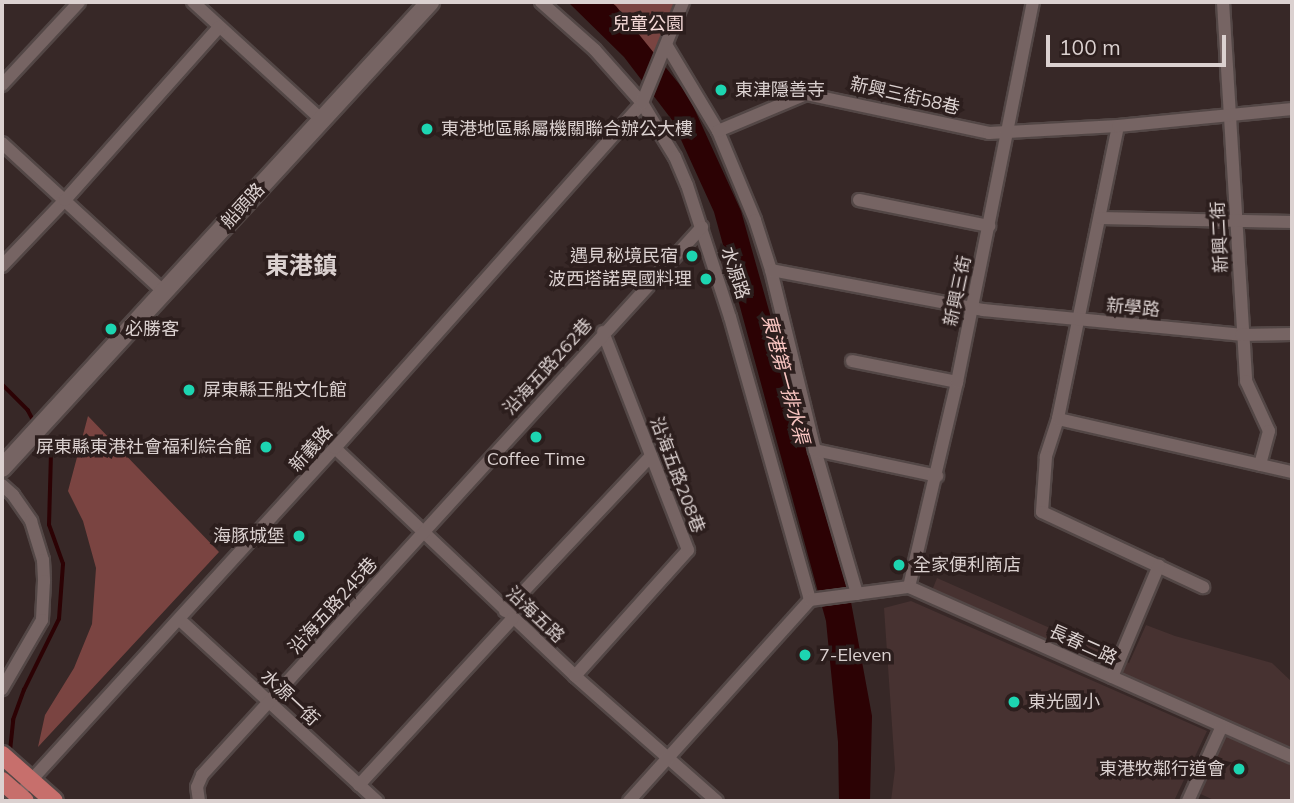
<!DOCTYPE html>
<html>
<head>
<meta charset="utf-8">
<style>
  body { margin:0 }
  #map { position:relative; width:1294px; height:803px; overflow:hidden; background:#372827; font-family:Mulish,"Noto Sans TC",sans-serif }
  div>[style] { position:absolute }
  .built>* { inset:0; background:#473231 }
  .green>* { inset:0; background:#7a4441 }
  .water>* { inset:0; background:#2c0204 }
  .stream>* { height:3.5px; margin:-1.75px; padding:0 1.75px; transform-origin:1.75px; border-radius:1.75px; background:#2c0204 }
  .roads { filter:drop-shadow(2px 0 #534746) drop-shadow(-2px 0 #534746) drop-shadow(0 2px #534746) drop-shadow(0 -2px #534746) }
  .minor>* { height:12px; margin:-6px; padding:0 6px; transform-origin:6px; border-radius:6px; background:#766463 }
  .secondary>* { height:18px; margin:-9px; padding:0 9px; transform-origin:9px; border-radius:9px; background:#766463 }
  .primary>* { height:18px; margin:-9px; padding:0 9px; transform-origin:9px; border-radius:9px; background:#c76f6c }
  .dots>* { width:19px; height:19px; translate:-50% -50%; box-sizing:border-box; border:4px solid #2c1e1d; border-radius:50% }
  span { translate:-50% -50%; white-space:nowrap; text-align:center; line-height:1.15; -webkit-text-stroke:7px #2c1e1d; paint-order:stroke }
  .park-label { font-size:18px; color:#f5dad8 }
  .poi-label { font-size:18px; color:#dbd1d0 }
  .left { translate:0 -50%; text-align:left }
  .right { translate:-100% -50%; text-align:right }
  .street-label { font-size:18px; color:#dbd1d0 }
  .water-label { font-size:19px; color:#fbc7c3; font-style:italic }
  .district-label { font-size:24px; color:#dbd1d0; font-weight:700 }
  .frame { position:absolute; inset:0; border:4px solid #dbd1d0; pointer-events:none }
  .scale { position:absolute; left:1046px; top:35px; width:180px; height:32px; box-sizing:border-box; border:4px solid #dbd1d0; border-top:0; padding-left:9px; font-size:21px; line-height:24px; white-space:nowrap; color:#dbd1d0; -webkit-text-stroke:5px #2c1e1d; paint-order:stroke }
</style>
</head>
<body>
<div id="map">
  <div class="built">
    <div style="clip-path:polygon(937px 578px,1129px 663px,1146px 625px,1175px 636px,1272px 663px,1292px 682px,1292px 801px,1216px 801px,1185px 787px,1211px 729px,927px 603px)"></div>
    <div style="clip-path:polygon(911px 601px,1207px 731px,1174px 801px,891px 801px,895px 769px,884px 608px)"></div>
  </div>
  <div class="green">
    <div style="clip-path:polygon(600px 2px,679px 2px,655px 64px)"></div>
    <div style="clip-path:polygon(88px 416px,219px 552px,38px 747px,45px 715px,74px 668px,92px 624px,96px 568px,83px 521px,68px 491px)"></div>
  </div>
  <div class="water">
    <div style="clip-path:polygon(568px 2px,611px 2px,616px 6px,688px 95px,741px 211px,851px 602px,872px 716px,870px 801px,839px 801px,838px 742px,826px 621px,714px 212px,672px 120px,624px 57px)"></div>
  </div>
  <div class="stream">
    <div style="left:2px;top:384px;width:37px;rotate:45deg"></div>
    <div style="left:28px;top:410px;width:15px;rotate:62deg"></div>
    <div style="left:10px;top:751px;width:31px;rotate:-84deg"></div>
    <div style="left:13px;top:720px;width:32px;rotate:-70deg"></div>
    <div style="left:24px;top:690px;width:79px;rotate:-63.8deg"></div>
    <div style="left:59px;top:619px;width:55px;rotate:-85.8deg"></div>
    <div style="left:63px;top:564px;width:41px;rotate:-109.7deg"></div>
    <div style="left:49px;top:525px;width:72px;rotate:-88.4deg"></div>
    <div style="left:51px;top:453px;width:23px;rotate:-119deg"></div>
  </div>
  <div class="roads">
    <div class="minor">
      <div style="left:193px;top:2px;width:175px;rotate:42.5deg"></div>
      <div style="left:541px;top:2px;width:72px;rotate:41.6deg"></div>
      <div style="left:595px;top:50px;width:71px;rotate:48.4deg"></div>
      <div style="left:642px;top:103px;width:63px;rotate:58.6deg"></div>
      <div style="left:675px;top:157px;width:30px;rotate:67deg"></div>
      <div style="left:687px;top:185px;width:139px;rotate:72deg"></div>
      <div style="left:730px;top:317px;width:294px;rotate:74.2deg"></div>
      <div style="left:1223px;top:2px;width:380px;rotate:86.5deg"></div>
      <div style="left:1246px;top:381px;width:55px;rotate:65.3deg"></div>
      <div style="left:1269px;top:431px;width:35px;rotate:105deg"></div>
      <div style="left:667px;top:46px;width:99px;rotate:59deg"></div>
      <div style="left:718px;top:131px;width:96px;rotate:67.4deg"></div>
      <div style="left:755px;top:220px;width:52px;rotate:72.3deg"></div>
      <div style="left:771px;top:270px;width:185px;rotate:76.3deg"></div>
      <div style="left:815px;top:450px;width:150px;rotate:73.7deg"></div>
      <div style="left:2px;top:85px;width:113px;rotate:-47.1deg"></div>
      <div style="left:1118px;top:126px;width:299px;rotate:101.6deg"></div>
      <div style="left:1058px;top:419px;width:40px;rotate:108deg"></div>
      <div style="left:1046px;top:457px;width:55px;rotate:94.2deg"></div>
      <div style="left:1042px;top:512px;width:178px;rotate:25deg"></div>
      <div style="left:718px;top:131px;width:95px;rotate:-22.8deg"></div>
      <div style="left:806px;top:94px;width:187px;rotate:12deg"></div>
      <div style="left:989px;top:133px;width:129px;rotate:-3.1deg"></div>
      <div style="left:1118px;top:126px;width:175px;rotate:-5.6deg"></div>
      <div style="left:2px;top:143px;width:219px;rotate:42.6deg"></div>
      <div style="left:859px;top:200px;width:133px;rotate:11.3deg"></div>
      <div style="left:1100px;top:218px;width:192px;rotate:1.2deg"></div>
      <div style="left:2px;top:266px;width:91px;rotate:-46.3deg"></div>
      <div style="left:65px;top:200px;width:232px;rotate:-48.3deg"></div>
      <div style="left:771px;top:270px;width:216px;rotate:10.7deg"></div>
      <div style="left:983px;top:310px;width:259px;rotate:5.5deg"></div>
      <div style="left:1241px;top:335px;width:51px;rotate:-1.1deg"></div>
      <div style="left:852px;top:361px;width:107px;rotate:11.3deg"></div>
      <div style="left:1058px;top:419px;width:240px;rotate:12.8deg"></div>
      <div style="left:335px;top:448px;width:331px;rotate:43.5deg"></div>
      <div style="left:575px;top:676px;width:189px;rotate:41.4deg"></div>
      <div style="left:815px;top:450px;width:125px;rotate:12deg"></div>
      <div style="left:2px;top:485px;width:15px;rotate:42deg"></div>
      <div style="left:13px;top:495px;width:32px;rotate:55deg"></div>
      <div style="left:31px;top:521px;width:41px;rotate:72.9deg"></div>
      <div style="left:43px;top:560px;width:21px;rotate:87deg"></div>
      <div style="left:44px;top:581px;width:39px;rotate:93deg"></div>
      <div style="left:42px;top:620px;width:80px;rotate:120.1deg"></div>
      <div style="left:909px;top:587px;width:211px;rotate:-76.8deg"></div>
      <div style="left:957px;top:382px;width:388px;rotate:-78.7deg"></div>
      <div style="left:505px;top:611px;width:213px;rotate:-46.7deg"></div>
      <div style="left:180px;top:620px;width:268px;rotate:42.6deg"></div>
      <div style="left:575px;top:676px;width:169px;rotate:-48.1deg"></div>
      <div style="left:688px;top:550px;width:234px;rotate:-111.3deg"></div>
      <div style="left:1112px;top:677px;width:121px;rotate:-67.2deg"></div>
      <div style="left:359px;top:785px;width:227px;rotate:-47.3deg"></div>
      <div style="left:26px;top:786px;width:458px;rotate:-47.6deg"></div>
      <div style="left:335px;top:448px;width:462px;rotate:-48.3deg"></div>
      <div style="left:642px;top:103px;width:109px;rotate:-67.9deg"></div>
      <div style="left:199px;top:801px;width:14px;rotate:-98deg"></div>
      <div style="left:197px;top:787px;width:13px;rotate:-67deg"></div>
      <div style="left:202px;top:775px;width:742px;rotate:-47.62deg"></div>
      <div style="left:629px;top:801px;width:270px;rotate:-48deg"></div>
      <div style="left:810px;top:600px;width:100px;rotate:-7.5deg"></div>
      <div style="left:909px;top:587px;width:419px;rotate:23.9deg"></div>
      <div style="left:1188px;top:801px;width:82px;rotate:-65.6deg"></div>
    </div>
    <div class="secondary">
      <div style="left:2px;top:468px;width:633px;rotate:-47.43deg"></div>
    </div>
    <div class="primary">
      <div style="left:2px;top:755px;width:69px;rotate:41.5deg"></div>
      <div style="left:2px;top:781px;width:30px;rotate:41deg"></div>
    </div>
  </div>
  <div class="dots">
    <div style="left:721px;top:90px;background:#1dd5b1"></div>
    <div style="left:427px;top:129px;background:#1dd5b1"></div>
    <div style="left:692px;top:256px;background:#1dd5b1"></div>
    <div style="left:706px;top:279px;background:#1dd5b1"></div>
    <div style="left:111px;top:329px;background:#1dd5b1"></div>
    <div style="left:189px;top:390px;background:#1dd5b1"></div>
    <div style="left:536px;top:437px;background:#1dd5b1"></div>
    <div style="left:266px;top:447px;background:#1dd5b1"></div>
    <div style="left:299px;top:536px;background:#1dd5b1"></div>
    <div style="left:899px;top:565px;background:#1dd5b1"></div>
    <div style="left:805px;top:655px;background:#1dd5b1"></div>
    <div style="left:1014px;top:702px;background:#1dd5b1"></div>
    <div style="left:1239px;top:769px;background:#1dd5b1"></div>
  </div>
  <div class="park-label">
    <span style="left:648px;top:24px">兒童公園</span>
  </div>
  <div class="poi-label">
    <span class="left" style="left:735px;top:90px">東津隱善寺</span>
    <span class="left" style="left:441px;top:129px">東港地區縣屬機關聯合辦公大樓</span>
    <span class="right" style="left:678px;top:256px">遇見秘境民宿</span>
    <span class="right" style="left:692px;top:279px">波西塔諾異國料理</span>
    <span class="left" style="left:125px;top:329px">必勝客</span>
    <span class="left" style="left:203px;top:390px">屏東縣王船文化館</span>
    <span class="right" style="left:252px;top:447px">屏東縣東港社會福利綜合館</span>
    <span style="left:536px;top:459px">Coffee Time</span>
    <span class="right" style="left:285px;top:536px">海豚城堡</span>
    <span class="left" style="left:913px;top:565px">全家便利商店</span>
    <span class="left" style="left:819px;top:655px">7-Eleven</span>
    <span class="left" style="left:1028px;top:702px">東光國小</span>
    <span class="right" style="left:1225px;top:769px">東港牧鄰行道會</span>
  </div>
  <div class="street-label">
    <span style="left:905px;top:96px;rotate:13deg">新興三街58巷</span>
    <span style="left:243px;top:206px;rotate:-47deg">船頭路</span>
    <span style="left:1220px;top:237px;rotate:-93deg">新興二街</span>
    <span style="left:735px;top:273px;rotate:72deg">水源路</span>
    <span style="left:958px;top:291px;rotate:-78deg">新興三街</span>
    <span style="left:1133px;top:308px;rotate:5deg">新學路</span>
    <span style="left:548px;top:367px;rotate:-48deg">沿海五路262巷</span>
    <span style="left:311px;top:449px;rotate:-48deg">新義路</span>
    <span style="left:677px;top:475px;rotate:69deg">沿海五路208巷</span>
    <span style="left:333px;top:606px;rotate:-48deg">沿海五路245巷</span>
    <span style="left:535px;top:615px;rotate:43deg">沿海五路</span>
    <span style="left:1083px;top:645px;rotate:24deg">長春二路</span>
    <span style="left:290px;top:698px;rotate:43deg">水源一街</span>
  </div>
  <div class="water-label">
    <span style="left:785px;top:379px;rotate:75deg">東港第一排水渠</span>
  </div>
  <div class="district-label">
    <span style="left:301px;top:266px">東港鎮</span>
  </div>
  <div class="frame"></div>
  <div class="scale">100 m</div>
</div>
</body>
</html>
